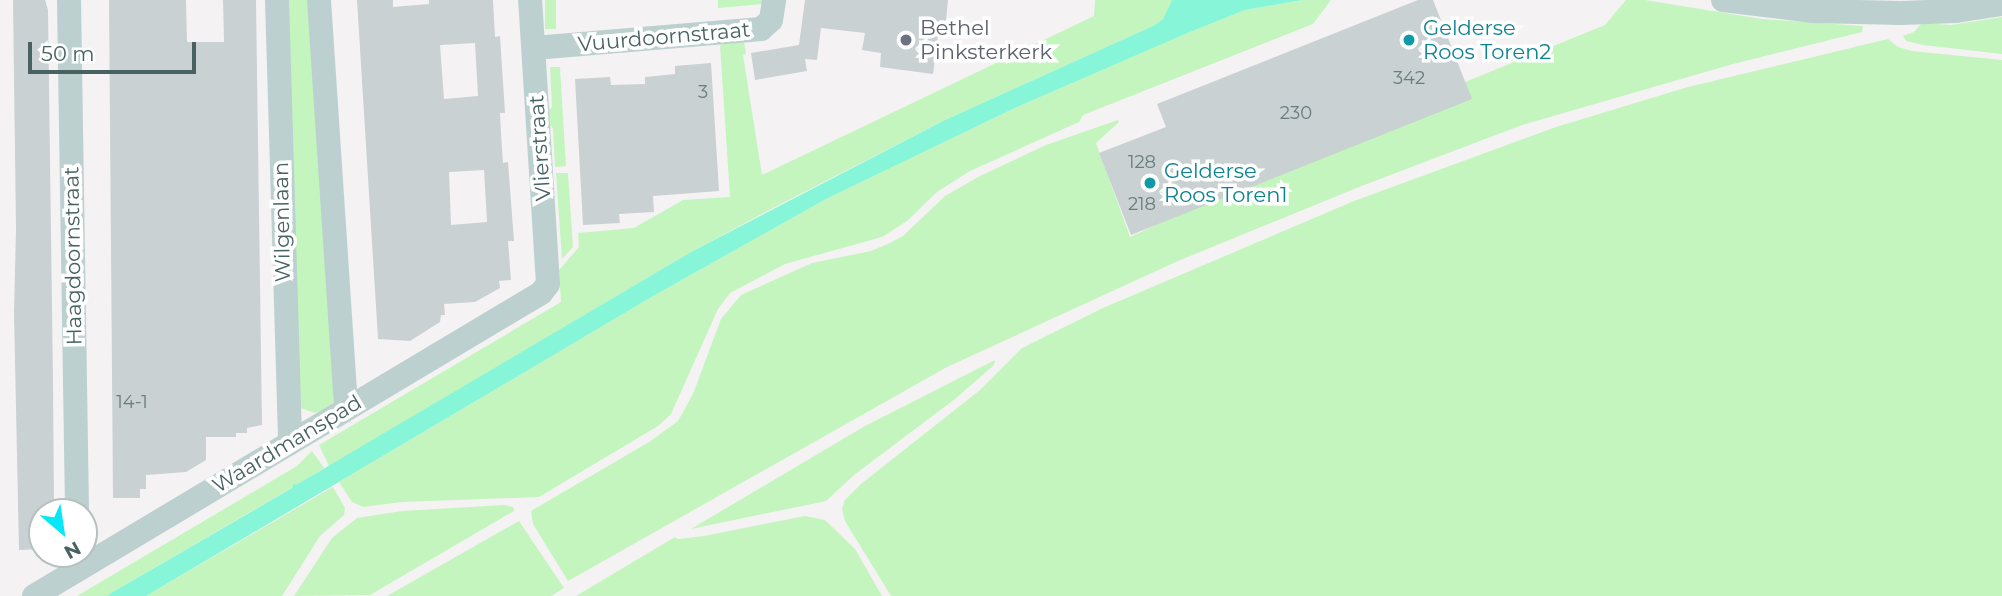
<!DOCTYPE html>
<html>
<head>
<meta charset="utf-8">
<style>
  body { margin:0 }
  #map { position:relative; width:2002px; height:596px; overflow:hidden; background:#f5f2f3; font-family:Montserrat,sans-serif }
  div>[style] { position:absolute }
  .green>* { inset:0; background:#c4f5be; transform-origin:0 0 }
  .water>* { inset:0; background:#87f5d7 }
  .building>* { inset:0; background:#c9d1d2 }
  .minor>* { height:24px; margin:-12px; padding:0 12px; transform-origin:12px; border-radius:12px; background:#bcd0cf }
  .dots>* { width:19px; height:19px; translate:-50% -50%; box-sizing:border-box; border:4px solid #fff; border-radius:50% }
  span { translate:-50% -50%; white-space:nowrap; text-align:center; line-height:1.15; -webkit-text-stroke:7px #fff; paint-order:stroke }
  .number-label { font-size:18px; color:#687e7e }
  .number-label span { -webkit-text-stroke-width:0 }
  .worship-label { font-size:21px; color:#5b616d }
  .left { translate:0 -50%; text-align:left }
  .culture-label { font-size:21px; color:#0d838f }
  .street-label { font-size:21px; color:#486262 }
  .north { position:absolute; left:28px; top:498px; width:70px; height:70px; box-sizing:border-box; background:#fff; border:2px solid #b6c0c0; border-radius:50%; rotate:151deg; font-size:19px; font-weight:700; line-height:28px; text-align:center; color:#486262 }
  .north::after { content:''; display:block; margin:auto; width:24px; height:32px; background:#08e6f8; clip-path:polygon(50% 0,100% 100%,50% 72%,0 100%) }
  .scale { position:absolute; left:28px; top:42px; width:168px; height:32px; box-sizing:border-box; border:4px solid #486262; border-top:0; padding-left:9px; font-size:21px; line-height:24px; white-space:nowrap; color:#486262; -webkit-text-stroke:5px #fff; paint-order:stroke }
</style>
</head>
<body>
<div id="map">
  <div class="green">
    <div style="clip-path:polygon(286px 0,311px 0,334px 401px,328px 408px,315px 413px,300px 408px)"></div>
    <div style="left:545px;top:0;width:11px;height:29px"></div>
    <div style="clip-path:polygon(718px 0,764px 0,763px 4px,718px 8px)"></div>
    <div style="clip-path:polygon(1095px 0,1172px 0,1163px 19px,1155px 25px,943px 121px,771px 209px,691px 252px,329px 466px,319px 445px,561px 302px,559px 270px,579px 247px,578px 233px,634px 228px,683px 200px,730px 197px,720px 45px,744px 41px,746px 54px,743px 55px,762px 175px,1094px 16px)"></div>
    <div style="clip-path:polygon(1303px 0,1331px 0,1313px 24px,1083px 115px,1079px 122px,970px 171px,937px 192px,907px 221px,882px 237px,785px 264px,730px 293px,718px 309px,671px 414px,658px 426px,539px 497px,402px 502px,363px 507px,352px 502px,339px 482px,655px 295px,826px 199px,1017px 107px,1190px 32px,1245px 10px)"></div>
    <div style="clip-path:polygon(1626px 0,1645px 0,1762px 19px,1863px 26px,1862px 32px,1733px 64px,1522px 125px,1359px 187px,1178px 261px,947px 367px,568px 581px,533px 524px,531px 511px,649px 442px,678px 421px,693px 394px,721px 319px,741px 295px,812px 263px,871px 251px,890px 243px,903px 236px,945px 196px,980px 176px,1046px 145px,1118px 120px,1119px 122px,1096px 143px,1130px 237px,1465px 82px,1605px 25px)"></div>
    <div style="clip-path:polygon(2002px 17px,2002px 54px,1923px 45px,1906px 41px,1903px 36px,1914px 32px,1922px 23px,1951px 25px)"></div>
    <div style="clip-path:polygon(1888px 39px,1898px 47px,1912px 51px,2002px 60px,2002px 596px,891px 596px,845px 521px,842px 509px,845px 500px,861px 484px,980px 390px,1022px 348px,1103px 308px,1354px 201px,1556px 127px,1688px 87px)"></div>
    <div style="clip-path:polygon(550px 67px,560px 67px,566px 166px,555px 167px,553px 128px,545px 121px,545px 113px,552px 107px)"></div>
    <div style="clip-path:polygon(556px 173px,568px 173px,573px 247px,562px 259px)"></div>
    <div style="clip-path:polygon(995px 360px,994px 365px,955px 399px,854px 475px,826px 501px,691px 529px,865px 426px)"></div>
    <div style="clip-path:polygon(312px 451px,324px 468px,296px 486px,294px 483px,293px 487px,106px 596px,77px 596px,297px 466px)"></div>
    <div style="clip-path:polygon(333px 487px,345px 508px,344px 515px,320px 536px,282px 596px,146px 596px)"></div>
    <div style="clip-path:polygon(504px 505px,513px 507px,514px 511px,370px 595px,294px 596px,332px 538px,357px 518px,402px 511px)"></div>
    <div style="clip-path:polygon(805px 516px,825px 520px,855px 549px,882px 596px,576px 596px,675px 537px,678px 539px,704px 536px)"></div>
    <div style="clip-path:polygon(519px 521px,564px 588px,551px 596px,387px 596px)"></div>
  </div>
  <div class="water">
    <div style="clip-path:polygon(1172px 0,1303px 0,1245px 10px,1190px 32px,1017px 107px,826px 199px,655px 295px,146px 596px,106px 596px,292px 488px,294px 483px,296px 485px,691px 252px,943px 121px,1155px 25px,1163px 19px)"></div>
  </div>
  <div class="building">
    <div style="clip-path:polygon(13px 0,45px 0,48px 10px,53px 381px,54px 508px,42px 512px,42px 549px,19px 550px,14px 313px,16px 229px)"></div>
    <div style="clip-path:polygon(109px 0,186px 0,187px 42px,224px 42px,223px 0,256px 0,262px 425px,247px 428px,247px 433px,236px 433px,236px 437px,206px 437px,206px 460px,186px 472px,146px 475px,146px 489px,140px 489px,140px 498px,113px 498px)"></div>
    <div style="clip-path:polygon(evenodd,357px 0,393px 0,393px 7px,429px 4px,429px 0,493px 0,495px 37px,500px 36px,505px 113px,500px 113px,501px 133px,503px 163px,508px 162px,514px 241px,508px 241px,511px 280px,499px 281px,500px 288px,475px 302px,444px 304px,445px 315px,441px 315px,440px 322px,410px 341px,378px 339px,357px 0,475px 43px,478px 96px,444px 99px,440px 45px,475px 43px,357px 0,484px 170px,487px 222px,451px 225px,449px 172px,484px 170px)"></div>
    <div style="clip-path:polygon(805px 0,948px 0,946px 21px,940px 20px,933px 74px,880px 67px,881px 53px,862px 50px,865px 33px,821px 28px,817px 60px,805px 59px,807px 71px,755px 80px,751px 53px,799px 45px)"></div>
    <div style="clip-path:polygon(1418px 0,1433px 0,1472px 99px,1131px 235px,1099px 153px,1166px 127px,1157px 104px)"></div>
    <div style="clip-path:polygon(711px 63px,719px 191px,653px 196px,654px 212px,619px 214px,620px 223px,583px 225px,575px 79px,610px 77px,611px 85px,645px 84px,645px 77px,675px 74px,675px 66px)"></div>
  </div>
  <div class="minor">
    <div style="left:69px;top:0;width:512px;rotate:89.1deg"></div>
    <div style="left:277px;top:0;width:443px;rotate:88.3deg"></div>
    <div style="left:319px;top:0;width:409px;rotate:86.2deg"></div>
    <div style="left:1723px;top:0;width:91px;rotate:7deg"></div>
    <div style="left:1813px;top:11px;width:88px;rotate:1.3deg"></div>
    <div style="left:1901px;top:13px;width:55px;rotate:-2.1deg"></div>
    <div style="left:1956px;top:11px;width:47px;rotate:-8.7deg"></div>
    <div style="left:534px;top:48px;width:228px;rotate:-4.8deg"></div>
    <div style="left:761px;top:29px;width:13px;rotate:-42deg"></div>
    <div style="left:771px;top:20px;width:20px;rotate:-81deg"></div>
    <div style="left:34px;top:596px;width:591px;rotate:-30.86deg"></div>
    <div style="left:541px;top:293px;width:11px;rotate:-52deg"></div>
    <div style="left:548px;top:284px;width:285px;rotate:-93.6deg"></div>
  </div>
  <div class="dots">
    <div style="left:906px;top:40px;background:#6b7280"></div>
    <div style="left:1409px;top:40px;background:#0f9aa8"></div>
    <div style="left:1150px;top:183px;background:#0f9aa8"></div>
  </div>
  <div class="number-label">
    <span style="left:1409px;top:78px">342</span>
    <span style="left:703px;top:92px">3</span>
    <span style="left:1296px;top:113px">230</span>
    <span style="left:1142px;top:162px">128</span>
    <span style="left:1142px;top:204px">218</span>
    <span style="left:132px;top:402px">14-1</span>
  </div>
  <div class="worship-label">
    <span class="left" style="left:920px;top:40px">Bethel<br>Pinksterkerk</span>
  </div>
  <div class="culture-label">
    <span class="left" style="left:1423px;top:40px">Gelderse<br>Roos Toren2</span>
    <span class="left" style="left:1164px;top:183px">Gelderse<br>Roos Toren1</span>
  </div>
  <div class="street-label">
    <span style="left:664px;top:37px;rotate:-5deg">Vuurdoornstraat</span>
    <span style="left:540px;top:148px;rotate:-94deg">Vlierstraat</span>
    <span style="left:282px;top:222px;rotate:-91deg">Wilgenlaan</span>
    <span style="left:73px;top:256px;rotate:-91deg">Haagdoornstraat</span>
    <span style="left:287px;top:444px;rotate:-31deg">Waardmanspad</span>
  </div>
  <div class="north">N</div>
  <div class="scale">50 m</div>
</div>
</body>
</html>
